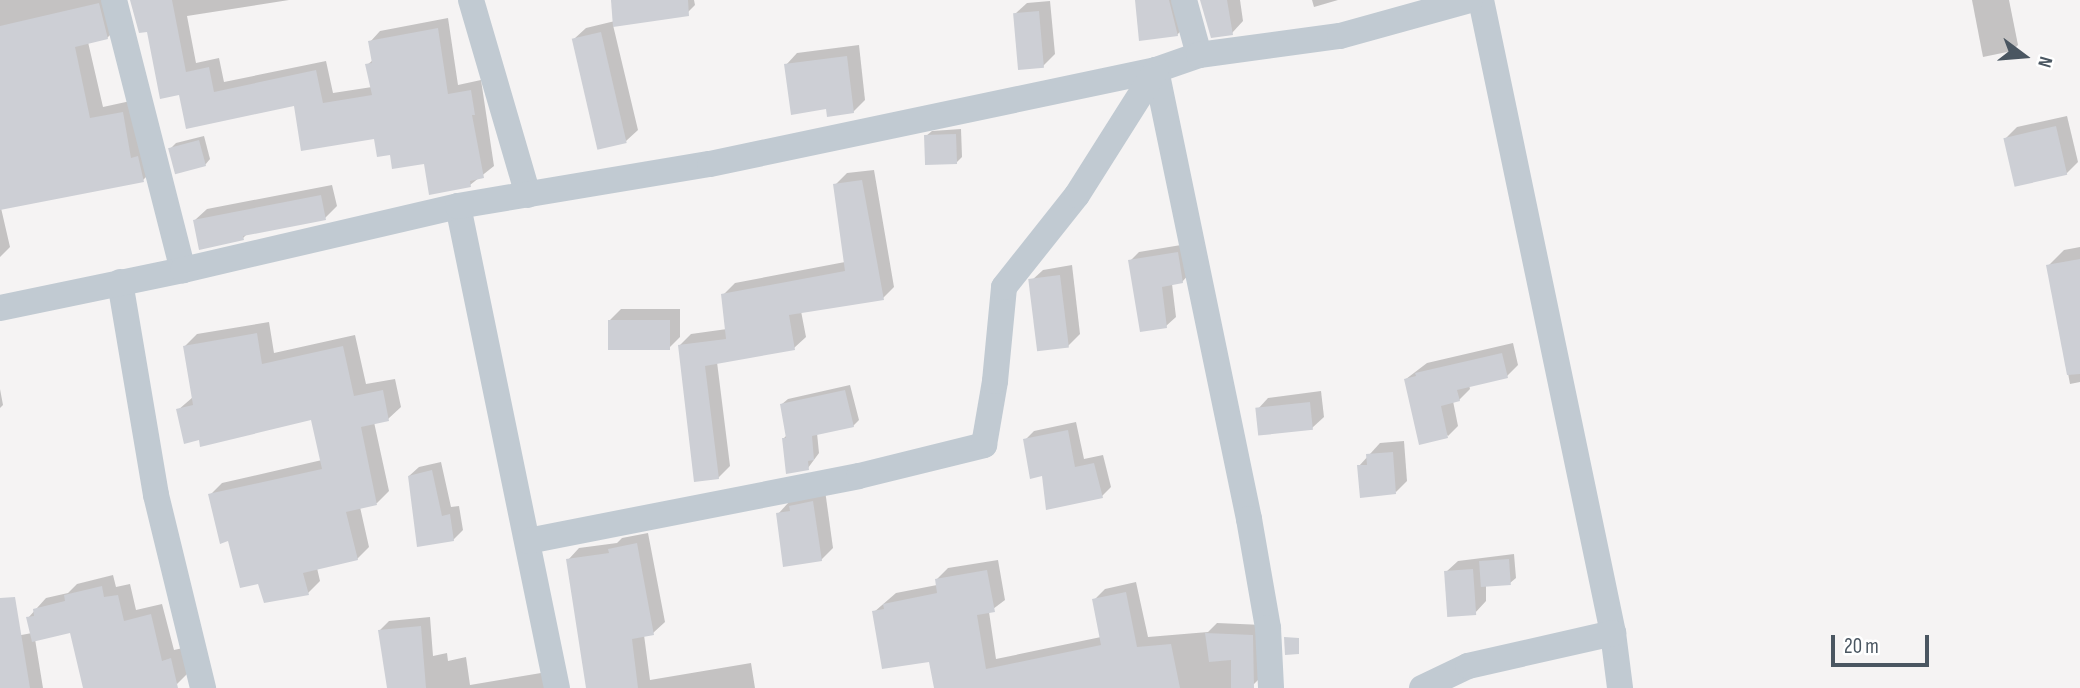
<!DOCTYPE html>
<html>
<head>
<meta charset="utf-8">
<style>
  body { margin:0 }
  #map { position:relative; width:2080px; height:688px; overflow:hidden; background:#f5f3f3; font-family:"Sofia Sans Condensed",sans-serif }
  div>[style] { position:absolute }
  .shadow>* { inset:0; background:#0003 }
  .building>* { inset:0; background:#cdcfd5; transform-origin:0 0 }
  .street>* { height:26px; margin:-13px; padding:0 13px; transform-origin:13px; border-radius:13px; background:#c1cad2 }
  span { translate:-50% -50%; white-space:nowrap; text-align:center; line-height:1.15; -webkit-text-stroke:7px #fff; paint-order:stroke }
  .north { position:absolute; left:1989px; top:21px; width:70px; height:70px; -webkit-text-stroke:5px #fff; paint-order:stroke; rotate:106deg; font-size:19px; font-weight:700; line-height:28px; text-align:center; color:#4a5661 }
  .north::after { content:''; display:block; margin:auto; width:24px; height:32px; background:#4a5661; clip-path:polygon(50% 0,100% 100%,50% 72%,0 100%) }
  .scale { position:absolute; left:1831px; top:635px; width:98px; height:32px; box-sizing:border-box; border:4px solid #4a5661; border-top:0; padding-left:9px; font-size:21px; line-height:24px; white-space:nowrap; color:#4a5661; -webkit-text-stroke:5px #fff; paint-order:stroke }
</style>
</head>
<body>
<div id="map">
  <div class="shadow">
    <div style="clip-path:polygon(0 0,113px 0,120px 25px,107px 38px,88px 42px,103px 107px,135px 100px,156px 167px,143px 180px,1px 208px,10px 247px,0 257px)"></div>
    <div style="clip-path:polygon(132px 0,289px 0,187px 16px,196px 63px,219px 58px,224px 82px,326px 61px,333px 93px,372px 87px,367px 65px,373px 60px,370px 42px,380px 31px,448px 18px,458px 85px,481px 80px,494px 166px,470px 185px,425px 162px,391px 153px,375px 137px,296px 104px,180px 93px)"></div>
    <div style="clip-path:polygon(613px 0,694px 0,695px 5px,686px 14px,613px 25px,638px 130px,626px 141px,574px 39px,586px 28px,615px 21px)"></div>
    <div style="clip-path:polygon(1137px 0,1182px 0,1188px 23px,1177px 35px)"></div>
    <div style="clip-path:polygon(1202px 0,1240px 0,1243px 21px,1232px 33px)"></div>
    <div style="clip-path:polygon(1312px 0,1338px 0,1314px 7px)"></div>
    <div style="clip-path:polygon(1972px 0,2009px 0,2018px 45px,2012px 51px,1983px 57px)"></div>
    <div style="clip-path:polygon(1050px 1px,1055px 54px,1043px 66px,1015px 14px,1027px 3px)"></div>
    <div style="clip-path:polygon(859px 45px,865px 100px,853px 112px,828px 107px,786px 65px,797px 53px)"></div>
    <div style="clip-path:polygon(2067px 116px,2078px 162px,2066px 174px,2005px 139px,2017px 127px)"></div>
    <div style="clip-path:polygon(961px 129px,962px 157px,956px 163px,926px 136px,932px 131px)"></div>
    <div style="clip-path:polygon(204px 136px,210px 159px,205px 165px,170px 149px,176px 143px)"></div>
    <div style="clip-path:polygon(874px 170px,894px 287px,883px 298px,801px 311px,806px 337px,794px 348px,717px 362px,730px 466px,718px 478px,680px 345px,691px 334px,727px 329px,723px 295px,735px 283px,845px 262px,835px 185px,847px 173px)"></div>
    <div style="clip-path:polygon(332px 185px,337px 206px,325px 218px,248px 233px,243px 238px,195px 220px,207px 209px)"></div>
    <div style="clip-path:polygon(1187px 244px,1191px 272px,1182px 282px,1172px 284px,1176px 317px,1166px 326px,1130px 261px,1139px 252px)"></div>
    <div style="clip-path:polygon(2080px 247px,2080px 382px,2070px 384px,2048px 266px,2064px 250px)"></div>
    <div style="clip-path:polygon(1072px 265px,1080px 334px,1068px 346px,1031px 281px,1043px 270px)"></div>
    <div style="clip-path:polygon(621px 309px,680px 309px,680px 337px,669px 348px,609px 321px)"></div>
    <div style="clip-path:polygon(269px 322px,274px 353px,355px 335px,366px 384px,395px 379px,401px 407px,388px 419px,374px 422px,389px 491px,377px 503px,360px 507px,369px 547px,357px 559px,317px 568px,320px 581px,308px 593px,259px 582px,230px 539px,210px 495px,222px 483px,322px 460px,313px 418px,200px 438px,178px 410px,193px 397px,185px 346px,197px 334px)"></div>
    <div style="clip-path:polygon(1513px 343px,1518px 365px,1507px 376px,1469px 385px,1470px 389px,1459px 400px,1453px 401px,1458px 426px,1448px 436px,1406px 379px,1427px 363px)"></div>
    <div style="clip-path:polygon(850px 385px,859px 420px,853px 426px,817px 433px,819px 453px,808px 468px,783px 439px,787px 435px,782px 404px,788px 399px)"></div>
    <div style="clip-path:polygon(0 389px,3px 405px,0 408px)"></div>
    <div style="clip-path:polygon(1321px 391px,1324px 417px,1312px 428px,1257px 410px,1268px 398px)"></div>
    <div style="clip-path:polygon(1076px 422px,1084px 459px,1103px 455px,1111px 487px,1102px 496px,1043px 474px,1025px 440px,1034px 431px)"></div>
    <div style="clip-path:polygon(1404px 441px,1407px 481px,1396px 492px,1359px 466px,1380px 443px)"></div>
    <div style="clip-path:polygon(441px 462px,451px 507px,459px 506px,463px 530px,453px 540px,409px 476px,419px 467px)"></div>
    <div style="clip-path:polygon(825px 490px,833px 548px,821px 560px,778px 514px,789px 502px)"></div>
    <div style="clip-path:polygon(648px 533px,665px 622px,653px 633px,644px 635px,650px 680px,751px 663px,755px 688px,606px 688px,568px 560px,579px 548px,617px 543px,622px 538px)"></div>
    <div style="clip-path:polygon(1514px 554px,1516px 578px,1510px 583px,1486px 585px,1486px 601px,1475px 613px,1446px 572px,1458px 561px)"></div>
    <div style="clip-path:polygon(998px 560px,1005px 600px,989px 612px,996px 659px,1101px 637px,1094px 600px,1105px 589px,1136px 582px,1148px 637px,1208px 632px,1217px 623px,1263px 625px,1265px 673px,1254px 684px,1234px 684px,1235px 688px,935px 688px,931px 659px,874px 612px,896px 593px,937px 585px,937px 579px,948px 568px)"></div>
    <div style="clip-path:polygon(113px 575px,116px 587px,130px 584px,136px 610px,162px 604px,174px 650px,183px 648px,189px 672px,177px 684px,159px 688px,85px 688px,71px 631px,35px 639px,43px 688px,0 688px,0 639px,32px 633px,28px 618px,46px 598px,68px 593px,77px 584px)"></div>
    <div style="clip-path:polygon(430px 617px,433px 656px,447px 653px,448px 661px,466px 657px,470px 685px,547px 672px,550px 688px,389px 688px,379px 631px,389px 621px)"></div>
  </div>
  <div class="building">
    <div style="clip-path:polygon(130px 0,172px 0,186px 72px,209px 67px,214px 92px,316px 70px,323px 103px,372px 95px,365px 64px,372px 63px,368px 41px,438px 28px,448px 94px,471px 90px,475px 115px,472px 115px,484px 178px,470px 181px,471px 187px,429px 195px,424px 164px,392px 169px,390px 155px,377px 157px,374px 139px,301px 151px,294px 106px,186px 129px,179px 95px,160px 99px,147px 32px,139px 33px)"></div>
    <div style="clip-path:polygon(611px 0,688px 0,689px 16px,613px 27px)"></div>
    <div style="clip-path:polygon(1135px 0,1169px 0,1178px 36px,1139px 41px)"></div>
    <div style="clip-path:polygon(1200px 0,1227px 0,1233px 35px,1211px 38px)"></div>
    <div style="clip-path:polygon(99px 3px,108px 39px,75px 47px,90px 118px,123px 112px,131px 158px,138px 156px,144px 182px,0 210px,0 26px)"></div>
    <div style="left:1039px;top:11px;width:57px;height:26px;rotate:85deg"></div>
    <div style="left:601px;top:32px;width:114px;height:30px;rotate:77deg"></div>
    <div style="clip-path:polygon(847px 56px,854px 113px,827px 117px,826px 109px,791px 115px,784px 64px)"></div>
    <div style="left:2056px;top:126px;width:50px;height:54px;rotate:77deg"></div>
    <div style="left:956px;top:134px;width:30px;height:32px;rotate:88deg"></div>
    <div style="left:199px;top:140px;width:27px;height:32px;rotate:75deg"></div>
    <div style="clip-path:polygon(862px 180px,884px 300px,789px 315px,795px 350px,705px 366px,719px 479px,694px 482px,678px 345px,726px 339px,721px 294px,845px 271px,833px 184px)"></div>
    <div style="clip-path:polygon(321px 195px,326px 220px,243px 236px,244px 240px,199px 250px,193px 220px)"></div>
    <div style="clip-path:polygon(1178px 252px,1183px 283px,1162px 287px,1167px 328px,1140px 332px,1128px 260px)"></div>
    <div style="clip-path:polygon(2080px 259px,2080px 374px,2067px 375px,2046px 265px)"></div>
    <div style="left:1060px;top:275px;width:73px;height:32px;rotate:83deg"></div>
    <div style="left:608px;top:320px;width:62px;height:30px"></div>
    <div style="clip-path:polygon(257px 333px,262px 364px,343px 346px,354px 396px,383px 390px,389px 421px,361px 427px,377px 505px,346px 512px,358px 560px,303px 573px,309px 595px,264px 603px,258px 584px,240px 588px,228px 541px,220px 544px,208px 494px,322px 469px,311px 420px,200px 447px,199px 440px,184px 444px,176px 409px,193px 405px,183px 346px)"></div>
    <div style="clip-path:polygon(1502px 353px,1508px 378px,1457px 390px,1460px 401px,1441px 406px,1448px 438px,1419px 445px,1404px 379px,1416px 376px,1415px 373px)"></div>
    <div style="clip-path:polygon(845px 390px,854px 427px,812px 436px,814px 460px,808px 461px,809px 470px,786px 474px,782px 438px,786px 438px,780px 404px)"></div>
    <div style="left:1310px;top:402px;width:28px;height:55px;rotate:84deg"></div>
    <div style="clip-path:polygon(1068px 430px,1075px 467px,1094px 463px,1103px 498px,1046px 510px,1042px 476px,1030px 479px,1023px 439px)"></div>
    <div style="clip-path:polygon(1393px 452px,1396px 494px,1360px 498px,1357px 465px,1367px 465px,1366px 454px)"></div>
    <div style="clip-path:polygon(432px 470px,442px 516px,450px 514px,454px 541px,417px 547px,408px 476px)"></div>
    <div style="clip-path:polygon(813px 501px,822px 561px,783px 567px,776px 513px,790px 511px,789px 506px)"></div>
    <div style="clip-path:polygon(637px 543px,654px 635px,632px 639px,638px 688px,586px 688px,566px 559px,609px 553px,608px 549px)"></div>
    <div style="left:1509px;top:559px;width:26px;height:30px;rotate:86deg"></div>
    <div style="left:1473px;top:569px;width:46px;height:29px;rotate:86deg"></div>
    <div style="clip-path:polygon(987px 570px,995px 612px,977px 615px,986px 669px,1101px 645px,1092px 599px,1126px 592px,1137px 647px,1171px 644px,1180px 688px,934px 688px,929px 662px,882px 669px,872px 611px,884px 609px,883px 604px,937px 593px,935px 579px)"></div>
    <div style="clip-path:polygon(102px 586px,104px 597px,118px 595px,124px 621px,151px 614px,162px 661px,171px 658px,178px 688px,83px 688px,70px 633px,32px 642px,26px 617px,34px 616px,33px 609px,65px 601px,64px 595px)"></div>
    <div style="clip-path:polygon(15px 597px,30px 688px,0 688px,0 598px)"></div>
    <div style="clip-path:polygon(421px 626px,426px 688px,387px 688px,378px 630px)"></div>
    <div style="clip-path:polygon(1205px 633px,1253px 635px,1254px 688px,1231px 688px,1231px 660px,1209px 662px)"></div>
    <div style="clip-path:polygon(1284px 637px,1299px 638px,1299px 654px,1285px 655px)"></div>
  </div>
  <div class="street">
    <div style="left:114px;top:0;width:279px;rotate:75.7deg"></div>
    <div style="left:471px;top:0;width:203px;rotate:73.7deg"></div>
    <div style="left:1184px;top:0;width:57px;rotate:74.7deg"></div>
    <div style="left:1481px;top:0;width:647px;rotate:78.22deg"></div>
    <div style="left:1613px;top:633px;width:55px;rotate:82.7deg"></div>
    <div style="left:1156px;top:70px;width:459px;rotate:78.3deg"></div>
    <div style="left:1249px;top:519px;width:111px;rotate:80.1deg"></div>
    <div style="left:1268px;top:628px;width:60px;rotate:87.1deg"></div>
    <div style="left:458px;top:206px;width:492px;rotate:78.4deg"></div>
    <div style="left:120px;top:282px;width:216px;rotate:80.4deg"></div>
    <div style="left:156px;top:495px;width:199px;rotate:76.3deg"></div>
    <div style="left:0;top:308px;width:187px;rotate:-11.7deg"></div>
    <div style="left:183px;top:270px;width:282px;rotate:-13.1deg"></div>
    <div style="left:458px;top:206px;width:255px;rotate:-9.5deg"></div>
    <div style="left:710px;top:164px;width:456px;rotate:-11.9deg"></div>
    <div style="left:1156px;top:70px;width:46px;rotate:-19.2deg"></div>
    <div style="left:1199px;top:55px;width:142px;rotate:-7.7deg"></div>
    <div style="left:1340px;top:36px;width:135px;rotate:-15.5deg"></div>
    <div style="left:528px;top:541px;width:337px;rotate:-11.1deg"></div>
    <div style="left:859px;top:476px;width:129px;rotate:-13.9deg"></div>
    <div style="left:984px;top:445px;width:65px;rotate:-80.2deg"></div>
    <div style="left:995px;top:381px;width:94px;rotate:-84.5deg"></div>
    <div style="left:1004px;top:287px;width:117px;rotate:-51.6deg"></div>
    <div style="left:1077px;top:195px;width:148px;rotate:-57.7deg"></div>
    <div style="left:1422px;top:688px;width:51px;rotate:-25.6deg"></div>
    <div style="left:1468px;top:666px;width:149px;rotate:-12.8deg"></div>
  </div>
  <div class="north">N</div>
  <div class="scale">20 m</div>
</div>
</body>
</html>
